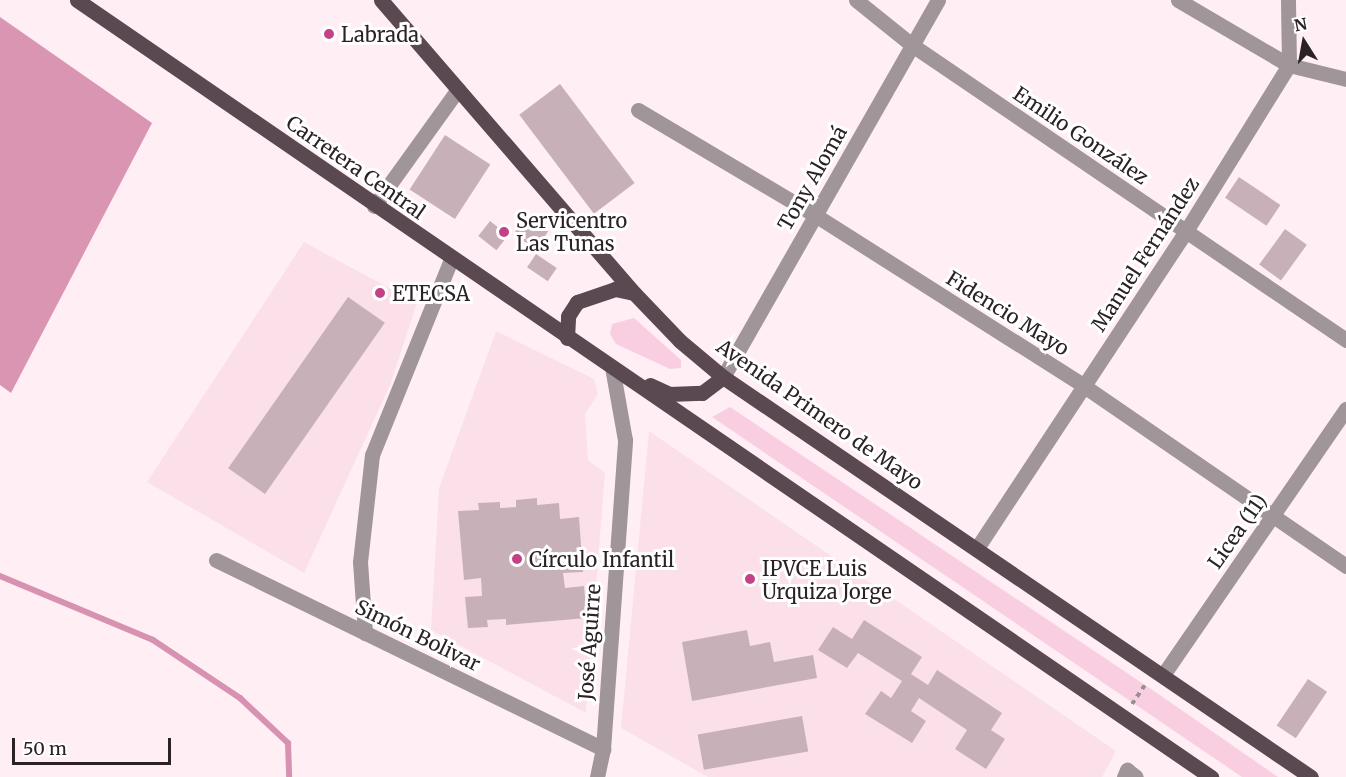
<!DOCTYPE html>
<html>
<head>
<meta charset="utf-8">
<style>
  body { margin:0 }
  #map { position:relative; width:1346px; height:777px; overflow:hidden; background:#ffeff5; font-family:Merriweather,serif }
  div>[style] { position:absolute }
  .built>* { inset:0; background:#fbe0ea }
  .green>* { inset:0; background:#f9cee0 }
  .forest>* { inset:0; background:#da95b3 }
  .stream>* { height:6px; margin:-3px; padding:0 3px; transform-origin:3px; border-radius:3px; background:#d692b0 }
  .building>* { inset:0; background:#c8b0b9; transform-origin:0 0 }
  .path>* { height:4px; margin-top:-2px; transform-origin:0; background:repeating-linear-gradient(90deg,#998c92 0 4.5px,transparent 0 9px) }
  .minor>* { height:15px; margin:-7.5px; padding:0 7.5px; transform-origin:7.5px; border-radius:7.5px; background:#a09599 }
  .major>* { height:15px; margin:-7.5px; padding:0 7.5px; transform-origin:7.5px; border-radius:7.5px; background:#5a4950 }
  .dots>* { width:16px; height:16px; translate:-50% -50%; box-sizing:border-box; border:3px solid #fff; border-radius:50% }
  span { translate:-50% -50%; white-space:nowrap; text-align:center; line-height:1.15; -webkit-text-stroke:6px #fff; paint-order:stroke }
  .poi-label { font-size:20px; color:#2b2226 }
  .left { translate:0 -50%; text-align:left }
  .street-label { font-size:20px; color:#2b2226 }
  .north { position:absolute; left:1274px; top:12px; width:60px; height:60px; -webkit-text-stroke:4px #fff; paint-order:stroke; rotate:349deg; font-size:16px; font-weight:700; line-height:24px; text-align:center; color:#2b2226 }
  .north::after { content:''; display:block; margin:auto; width:21px; height:27px; background:#2b2226; clip-path:polygon(50% 0,100% 100%,50% 72%,0 100%) }
  .scale { position:absolute; left:12px; top:738px; width:159px; height:27px; box-sizing:border-box; border:3px solid #2b2226; border-top:0; padding-left:8px; font-size:18px; line-height:21px; white-space:nowrap; color:#2b2226; -webkit-text-stroke:4px #fff; paint-order:stroke }
</style>
</head>
<body>
<div id="map">
  <div class="built">
    <div style="clip-path:polygon(304px 242px,417px 303px,390px 385px,304px 573px,147px 482px)"></div>
    <div style="clip-path:polygon(496px 331px,594px 379px,598px 394px,585px 414px,588px 460px,605px 473px,586px 713px,431px 630px,439px 488px)"></div>
    <div style="clip-path:polygon(649px 431px,1116px 751px,1102px 777px,708px 777px,621px 728px)"></div>
  </div>
  <div class="green">
    <div style="clip-path:polygon(634px 318px,681px 360px,681px 368px,670px 369px,616px 344px,610px 334px,612px 324px)"></div>
    <div style="clip-path:polygon(730px 407px,1157px 693px,1278px 777px,1242px 777px,712px 417px)"></div>
  </div>
  <div class="forest">
    <div style="clip-path:polygon(0 17px,152px 123px,11px 393px,0 385px)"></div>
  </div>
  <div class="stream">
    <div style="left:0;top:576px;width:166px;rotate:22.7deg"></div>
    <div style="left:153px;top:640px;width:105px;rotate:33.7deg"></div>
    <div style="left:240px;top:698px;width:66px;rotate:43.2deg"></div>
    <div style="left:288px;top:743px;width:34px;rotate:88deg"></div>
  </div>
  <div class="building">
    <div style="left:560px;top:84px;width:124px;height:51px;rotate:53deg"></div>
    <div style="left:445px;top:135px;width:54px;height:65px;rotate:33deg"></div>
    <div style="left:1239px;top:177px;width:50px;height:25px;rotate:34deg"></div>
    <div style="left:526px;top:216px;width:27px;height:22px;rotate:34deg"></div>
    <div style="left:490px;top:221px;width:23px;height:19px;rotate:38deg"></div>
    <div style="left:1285px;top:229px;width:27px;height:44px;rotate:36deg"></div>
    <div style="left:536px;top:254px;width:25px;height:16px;rotate:34deg"></div>
    <div style="left:348px;top:297px;width:45px;height:209px;rotate:35deg"></div>
    <div style="clip-path:polygon(537px 498px,537px 505px,559px 503px,560px 519px,579px 517px,583px 572px,563px 573px,565px 588px,584px 586px,587px 618px,506px 625px,506px 619px,487px 620px,488px 627px,468px 628px,465px 597px,482px 596px,481px 578px,464px 580px,458px 511px,479px 510px,478px 503px,500px 502px,500px 508px,516px 507px,516px 500px)"></div>
    <div style="clip-path:polygon(864px 620px,922px 657px,911px 674px,928px 685px,937px 670px,1002px 713px,991px 730px,1005px 739px,986px 769px,955px 749px,967px 730px,919px 698px,911px 711px,926px 721px,912px 743px,865px 714px,881px 691px,891px 698px,902px 681px,858px 653px,847px 668px,818px 650px,833px 627px,852px 639px)"></div>
    <div style="clip-path:polygon(747px 630px,750px 646px,770px 642px,774px 662px,813px 655px,817px 678px,692px 701px,682px 642px)"></div>
    <div style="left:1308px;top:679px;width:23px;height:56px;rotate:34deg"></div>
    <div style="left:802px;top:716px;width:36px;height:106px;rotate:80deg"></div>
  </div>
  <div class="path">
    <div style="left:1132px;top:704px;width:25px;rotate:-56deg"></div>
  </div>
  <div class="minor">
    <div style="left:856px;top:0;width:72px;rotate:38.8deg"></div>
    <div style="left:912px;top:45px;width:525px;rotate:34.2deg"></div>
    <div style="left:1178px;top:0;width:129px;rotate:30.4deg"></div>
    <div style="left:1289px;top:65px;width:59px;rotate:13.8deg"></div>
    <div style="left:638px;top:110px;width:206px;rotate:30.7deg"></div>
    <div style="left:815px;top:215px;width:319px;rotate:32.4deg"></div>
    <div style="left:1084px;top:386px;width:318px;rotate:34.5deg"></div>
    <div style="left:374px;top:206px;width:144px;rotate:-54.3deg"></div>
    <div style="left:723px;top:377px;width:434px;rotate:-60.3deg"></div>
    <div style="left:977px;top:548px;width:380px;rotate:-56.6deg"></div>
    <div style="left:1186px;top:231px;width:195px;rotate:-58.2deg"></div>
    <div style="left:1289px;top:65px;width:65px;rotate:-90.9deg"></div>
    <div style="left:216px;top:560px;width:431px;rotate:26deg"></div>
    <div style="left:365px;top:633px;width:71px;rotate:-94deg"></div>
    <div style="left:360px;top:562px;width:108px;rotate:-83.6deg"></div>
    <div style="left:372px;top:455px;width:211px;rotate:-68deg"></div>
    <div style="left:1163px;top:675px;width:323px;rotate:-55.5deg"></div>
    <div style="left:597px;top:777px;width:29px;rotate:-78deg"></div>
    <div style="left:603px;top:749px;width:310px;rotate:-85.9deg"></div>
    <div style="left:625px;top:440px;width:74px;rotate:-100.1deg"></div>
    <div style="left:1124px;top:777px;width:8px;rotate:-67deg"></div>
    <div style="left:1127px;top:770px;width:11px;rotate:38deg"></div>
  </div>
  <div class="major">
    <div style="left:77px;top:0;width:1375px;rotate:34.42deg"></div>
    <div style="left:381px;top:0;width:387px;rotate:49.2deg"></div>
    <div style="left:634px;top:293px;width:66px;rotate:46.2deg"></div>
    <div style="left:680px;top:341px;width:56px;rotate:39.9deg"></div>
    <div style="left:723px;top:377px;width:711px;rotate:34.23deg"></div>
    <div style="left:567px;top:338px;width:22px;rotate:-87deg"></div>
    <div style="left:568px;top:316px;width:17px;rotate:-57deg"></div>
    <div style="left:577px;top:302px;width:40px;rotate:-18.9deg"></div>
    <div style="left:615px;top:289px;width:19px;rotate:12deg"></div>
    <div style="left:650px;top:385px;width:21px;rotate:25deg"></div>
    <div style="left:669px;top:394px;width:33px;rotate:-2deg"></div>
    <div style="left:702px;top:393px;width:26px;rotate:-37deg"></div>
  </div>
  <div class="dots">
    <div style="left:329px;top:34px;background:#c44186"></div>
    <div style="left:504px;top:232px;background:#c44186"></div>
    <div style="left:380px;top:293px;background:#c44186"></div>
    <div style="left:517px;top:559px;background:#c44186"></div>
    <div style="left:750px;top:579px;background:#c44186"></div>
  </div>
  <div class="poi-label">
    <span class="left" style="left:341px;top:34px">Labrada</span>
    <span class="left" style="left:516px;top:232px">Servicentro<br>Las Tunas</span>
    <span class="left" style="left:392px;top:293px">ETECSA</span>
    <span class="left" style="left:529px;top:559px">Círculo Infantil</span>
    <span class="left" style="left:762px;top:580px">IPVCE Luis<br>Urquiza Jorge</span>
  </div>
  <div class="street-label">
    <span style="left:1081px;top:135px;rotate:34deg">Emilio González</span>
    <span style="left:356px;top:167px;rotate:35deg">Carretera Central</span>
    <span style="left:812px;top:178px;rotate:-60deg">Tony Alomá</span>
    <span style="left:1145px;top:254px;rotate:-57deg">Manuel Fernández</span>
    <span style="left:1008px;top:313px;rotate:32deg">Fidencio Mayo</span>
    <span style="left:820px;top:414px;rotate:35deg">Avenida Primero de Mayo</span>
    <span style="left:1237px;top:531px;rotate:-55deg">Licea (11)</span>
    <span style="left:418px;top:635px;rotate:26deg">Simón Bolivar</span>
    <span style="left:589px;top:642px;rotate:-86deg">José Aguirre</span>
  </div>
  <div class="north">N</div>
  <div class="scale">50 m</div>
</div>
</body>
</html>
